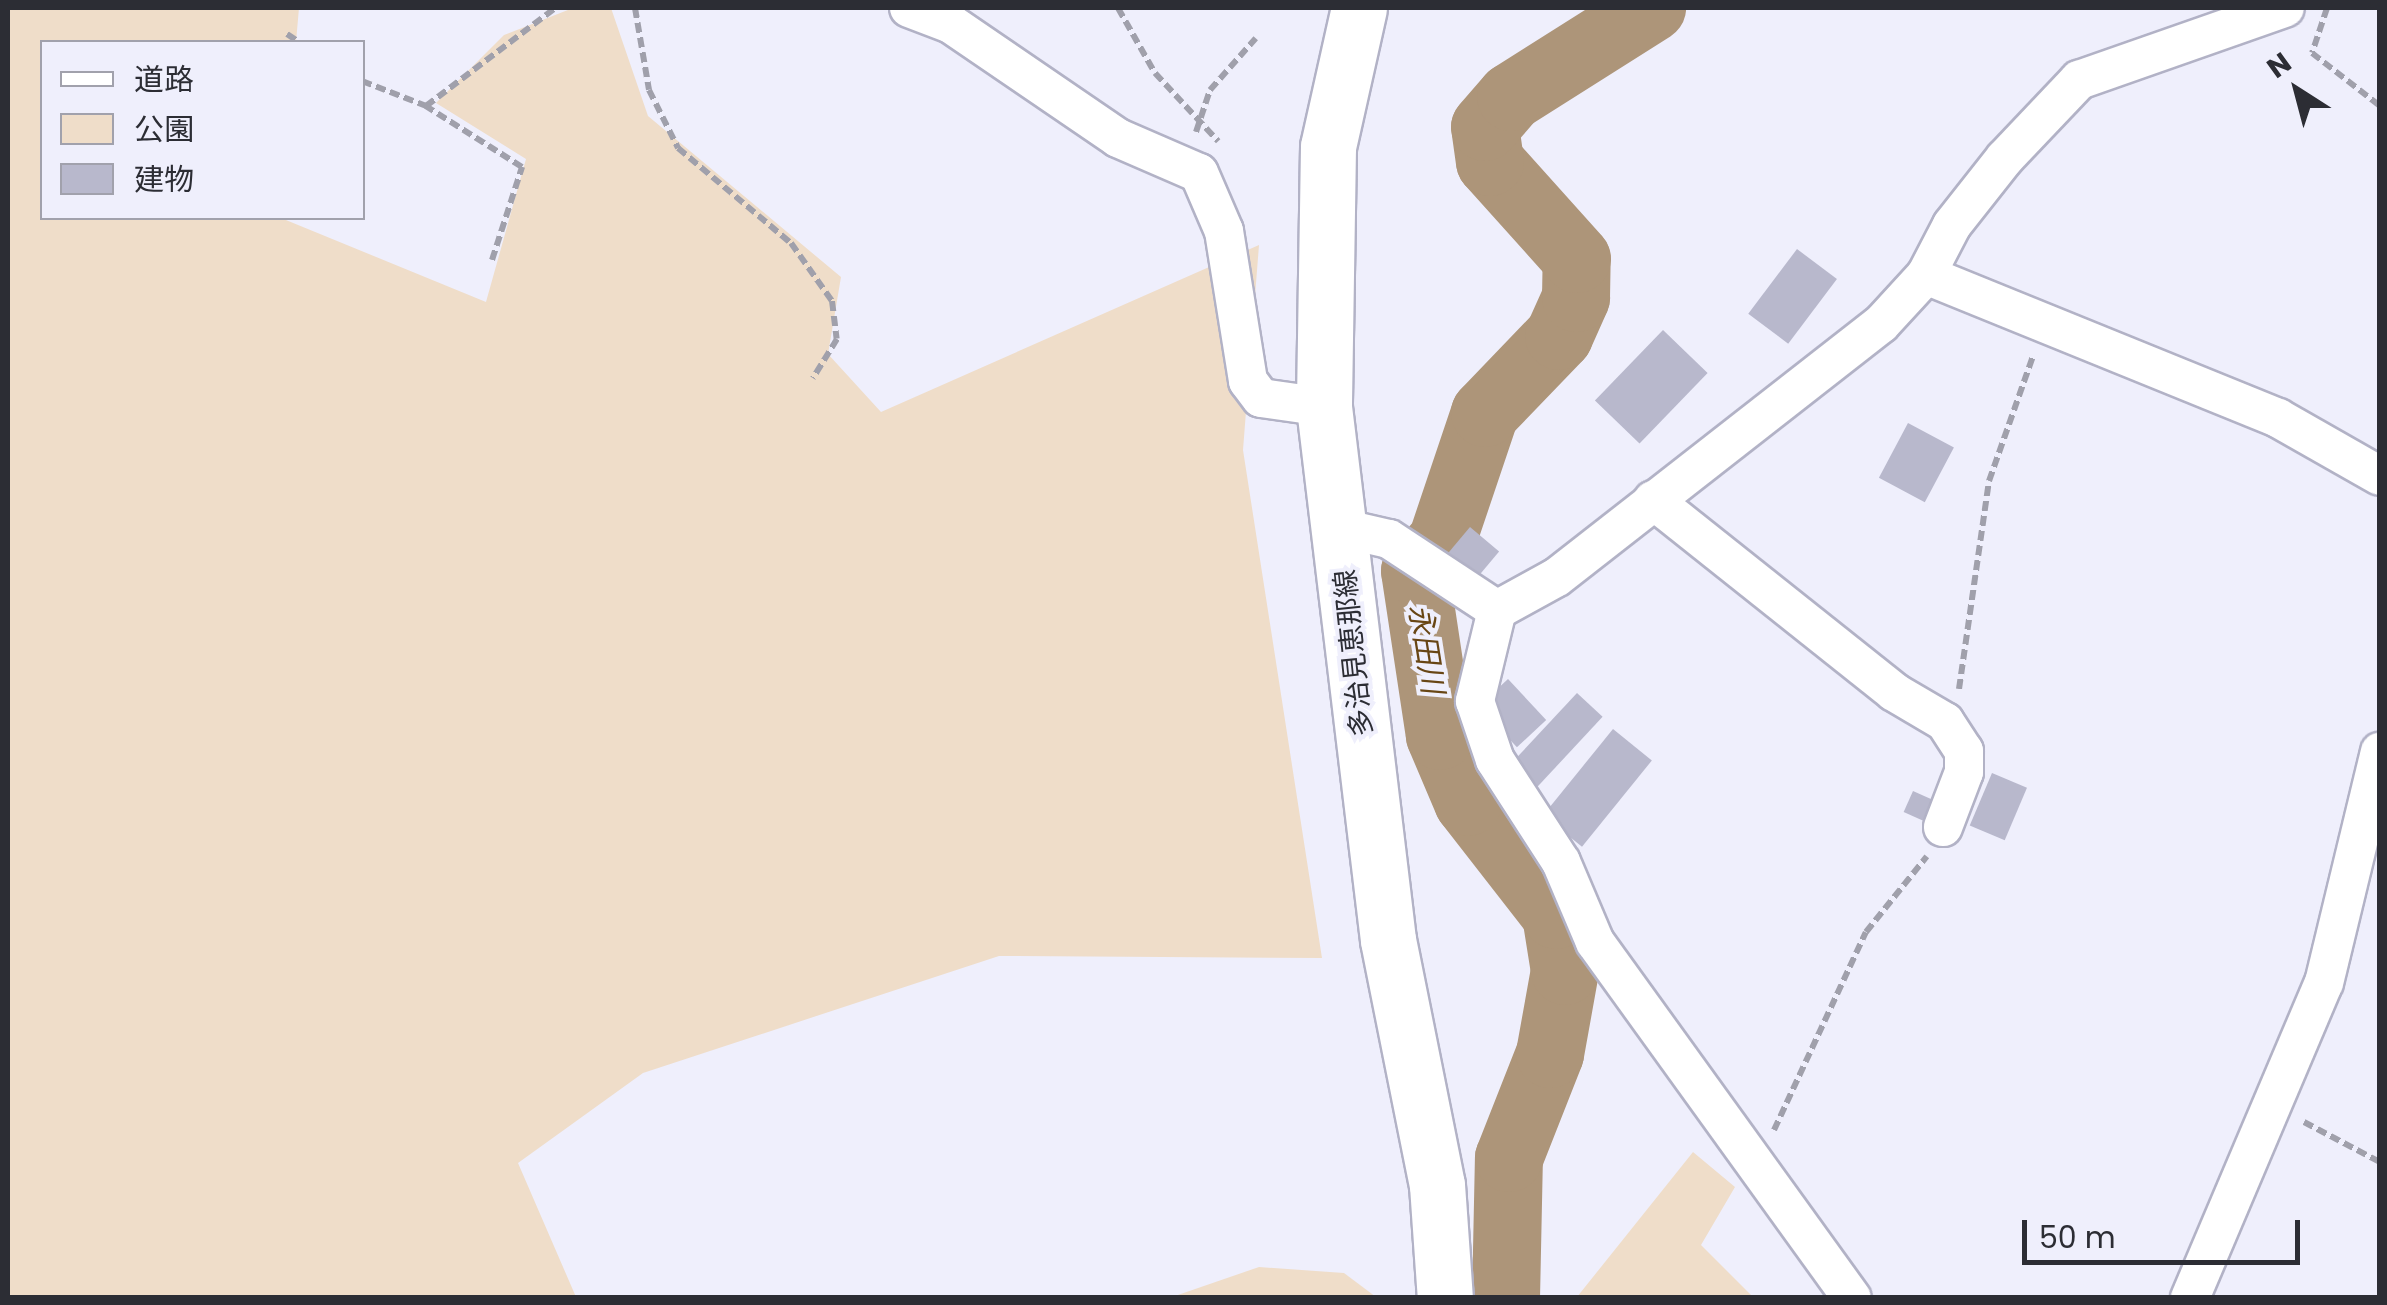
<!DOCTYPE html>
<html>
<head>
<meta charset="utf-8">
<style>
  body { margin:0 }
  #map { position:relative; width:2387px; height:1305px; overflow:hidden; background:#efeffc; font-family:Poppins,"Noto Sans JP",sans-serif }
  div>[style] { position:absolute }
  .green>* { inset:0; background:#efddc9 }
  .river>* { height:68px; margin:-34px; padding:0 34px; transform-origin:34px; border-radius:34px; background:#ad9579 }
  .building>* { inset:0; background:#b8b8cc; transform-origin:0 0 }
  .path>* { height:6px; margin-top:-3px; transform-origin:0; background:repeating-linear-gradient(90deg,#a0a0ab 0 10px,transparent 0 15px) }
  .roads { filter:drop-shadow(2px 0 #b2b2c6) drop-shadow(-2px 0 #b2b2c6) drop-shadow(0 2px #b2b2c6) drop-shadow(0 -2px #b2b2c6) }
  .street>* { height:38px; margin:-19px; padding:0 19px; transform-origin:19px; border-radius:19px; background:#fff }
  .primary>* { height:55px; margin:-27.5px; padding:0 27.5px; transform-origin:27.5px; border-radius:27.5px; background:#fff }
  span { translate:-50% -50%; white-space:nowrap; text-align:center; line-height:1.15; -webkit-text-stroke:8px #efeffc; paint-order:stroke }
  .street-label { font-size:28px; color:#2c2d34 }
  .water-label { font-size:30px; color:#684615; font-style:italic }
  .frame { position:absolute; inset:0; border:10px solid #2c2d34; pointer-events:none }
  .legend { position:absolute; left:40px; top:40px; width:325px; height:180px; box-sizing:border-box; background:#efeffc; border:2px solid #a1a1ac; margin:0; padding:12px 18px; list-style:none; font-size:30px; color:#2c2d34 }
  .legend li { display:flex; align-items:center; gap:20px; height:50px }
  .legend b { width:50px; border:2px solid #a1a1ac }
  .north { position:absolute; left:2247px; top:40px; width:100px; height:100px; -webkit-text-stroke:8px #efeffc; paint-order:stroke; rotate:324deg; font-size:28px; font-weight:700; line-height:40px; text-align:center; color:#2c2d34 }
  .north::after { content:''; display:block; margin:auto; width:35px; height:45px; background:#2c2d34; clip-path:polygon(50% 0,100% 100%,50% 72%,0 100%) }
  .scale { position:absolute; left:2022px; top:1220px; width:278px; height:45px; box-sizing:border-box; border:5px solid #2c2d34; border-top:0; padding-left:12px; font-size:30px; line-height:35px; white-space:nowrap; color:#2c2d34; -webkit-text-stroke:8px #efeffc; paint-order:stroke }
</style>
</head>
<body>
<div id="map">
  <div class="green">
    <div style="clip-path:polygon(8px 8px,299px 8px,296px 42px,42px 42px,42px 218px,281px 218px,486px 302px,526px 159px,436px 103px,504px 35px,573px 8px,611px 8px,648px 116px,841px 277px,828px 354px,881px 412px,1259px 245px,1243px 450px,1322px 958px,999px 956px,643px 1073px,518px 1163px,576px 1297px,8px 1298px)"></div>
    <div style="clip-path:polygon(1693px 1152px,1735px 1187px,1701px 1245px,1753px 1297px,1577px 1297px)"></div>
    <div style="clip-path:polygon(1259px 1267px,1344px 1273px,1376px 1297px,1172px 1297px)"></div>
  </div>
  <div class="river">
    <div style="left:1506px;top:1298px;width:140px;rotate:-88.8deg"></div>
    <div style="left:1509px;top:1158px;width:112px;rotate:-68.5deg"></div>
    <div style="left:1550px;top:1054px;width:84px;rotate:-79.8deg"></div>
    <div style="left:1565px;top:971px;width:57px;rotate:-99.1deg"></div>
    <div style="left:1556px;top:915px;width:143px;rotate:-127.9deg"></div>
    <div style="left:1468px;top:802px;width:72px;rotate:-113deg"></div>
    <div style="left:1440px;top:736px;width:167px;rotate:-98.6deg"></div>
    <div style="left:1415px;top:571px;width:40px;rotate:-48deg"></div>
    <div style="left:1442px;top:541px;width:135px;rotate:-71.4deg"></div>
    <div style="left:1485px;top:413px;width:107px;rotate:-46.1deg"></div>
    <div style="left:1559px;top:336px;width:42px;rotate:-65.9deg"></div>
    <div style="left:1576px;top:298px;width:39px;rotate:-89deg"></div>
    <div style="left:1577px;top:259px;width:130px;rotate:-131.9deg"></div>
    <div style="left:1490px;top:162px;width:35px;rotate:-98deg"></div>
    <div style="left:1485px;top:127px;width:40px;rotate:-49deg"></div>
    <div style="left:1511px;top:97px;width:167px;rotate:-32.3deg"></div>
  </div>
  <div class="building">
    <div style="left:1797px;top:249px;width:50px;height:81px;rotate:37deg"></div>
    <div style="left:1663px;top:330px;width:62px;height:98px;rotate:44deg"></div>
    <div style="left:1908px;top:423px;width:52px;height:62px;rotate:28deg"></div>
    <div style="left:1470px;top:527px;width:38px;height:46px;rotate:40deg"></div>
    <div style="left:1508px;top:679px;width:56px;height:40px;rotate:47deg"></div>
    <div style="left:1577px;top:693px;width:35px;height:100px;rotate:43deg"></div>
    <div style="left:1613px;top:729px;width:50px;height:111px;rotate:39deg"></div>
    <div style="left:1992px;top:773px;width:38px;height:57px;rotate:23deg"></div>
    <div style="left:1913px;top:791px;width:30px;height:23px;rotate:24deg"></div>
  </div>
  <div class="path">
    <div style="left:635px;top:8px;width:83px;rotate:80.3deg"></div>
    <div style="left:649px;top:90px;width:65px;rotate:63.4deg"></div>
    <div style="left:678px;top:148px;width:148px;rotate:40.1deg"></div>
    <div style="left:791px;top:243px;width:71px;rotate:54.7deg"></div>
    <div style="left:832px;top:301px;width:38px;rotate:83deg"></div>
    <div style="left:837px;top:339px;width:46px;rotate:121.6deg"></div>
    <div style="left:1118px;top:8px;width:75px;rotate:60.4deg"></div>
    <div style="left:1155px;top:73px;width:93px;rotate:47.2deg"></div>
    <div style="left:2327px;top:8px;width:47px;rotate:108.4deg"></div>
    <div style="left:2312px;top:53px;width:86px;rotate:37.9deg"></div>
    <div style="left:287px;top:34px;width:14px;rotate:34deg"></div>
    <div style="left:362px;top:81px;width:69px;rotate:21.3deg"></div>
    <div style="left:1196px;top:132px;width:44px;rotate:-71.6deg"></div>
    <div style="left:1210px;top:90px;width:69px;rotate:-48.5deg"></div>
    <div style="left:492px;top:260px;width:98px;rotate:-72.1deg"></div>
    <div style="left:522px;top:167px;width:114px;rotate:-147.6deg"></div>
    <div style="left:426px;top:106px;width:162px;rotate:-37.2deg"></div>
    <div style="left:1959px;top:689px;width:210px;rotate:-81.8deg"></div>
    <div style="left:1989px;top:481px;width:133px;rotate:-70.6deg"></div>
    <div style="left:2304px;top:1122px;width:86px;rotate:27.8deg"></div>
    <div style="left:1774px;top:1130px;width:218px;rotate:-65.1deg"></div>
    <div style="left:1866px;top:932px;width:97px;rotate:-51.2deg"></div>
  </div>
  <div class="roads">
    <div class="street">
      <div style="left:909px;top:8px;width:45px;rotate:20.9deg"></div>
      <div style="left:951px;top:24px;width:202px;rotate:34.3deg"></div>
      <div style="left:1118px;top:138px;width:88px;rotate:23.4deg"></div>
      <div style="left:1199px;top:173px;width:63px;rotate:66.7deg"></div>
      <div style="left:1224px;top:231px;width:152px;rotate:80.9deg"></div>
      <div style="left:1248px;top:381px;width:21px;rotate:53deg"></div>
      <div style="left:1261px;top:398px;width:64px;rotate:8.1deg"></div>
      <div style="left:1926px;top:275px;width:380px;rotate:22.1deg"></div>
      <div style="left:2278px;top:418px;width:117px;rotate:29.6deg"></div>
      <div style="left:1653px;top:500px;width:308px;rotate:38.5deg"></div>
      <div style="left:1894px;top:692px;width:59px;rotate:30.5deg"></div>
      <div style="left:1945px;top:722px;width:35px;rotate:57deg"></div>
      <div style="left:1964px;top:751px;width:21px;rotate:90deg"></div>
      <div style="left:1964px;top:772px;width:59px;rotate:110.9deg"></div>
      <div style="left:1341px;top:528px;width:49px;rotate:12.9deg"></div>
      <div style="left:1389px;top:539px;width:129px;rotate:33.3deg"></div>
      <div style="left:1497px;top:610px;width:68px;rotate:-28.8deg"></div>
      <div style="left:1557px;top:577px;width:411px;rotate:-38deg"></div>
      <div style="left:1881px;top:324px;width:67px;rotate:-47.4deg"></div>
      <div style="left:1926px;top:275px;width:56px;rotate:-62.5deg"></div>
      <div style="left:1952px;top:225px;width:85px;rotate:-51.7deg"></div>
      <div style="left:2005px;top:158px;width:108px;rotate:-46.5deg"></div>
      <div style="left:2079px;top:80px;width:218px;rotate:-19.3deg"></div>
      <div style="left:1497px;top:610px;width:94px;rotate:103.6deg"></div>
      <div style="left:1475px;top:701px;width:62px;rotate:71.3deg"></div>
      <div style="left:1495px;top:760px;width:121px;rotate:57.1deg"></div>
      <div style="left:1561px;top:862px;width:87px;rotate:67deg"></div>
      <div style="left:1595px;top:942px;width:439px;rotate:54.2deg"></div>
      <div style="left:2190px;top:1298px;width:342px;rotate:-67deg"></div>
      <div style="left:2324px;top:983px;width:238px;rotate:-76.4deg"></div>
    </div>
    <div class="primary">
      <div style="left:1359px;top:8px;width:142px;rotate:102.6deg"></div>
      <div style="left:1328px;top:147px;width:260px;rotate:90.9deg"></div>
      <div style="left:1324px;top:407px;width:537px;rotate:83.15deg"></div>
      <div style="left:1388px;top:940px;width:250px;rotate:78.7deg"></div>
      <div style="left:1437px;top:1185px;width:113px;rotate:86deg"></div>
    </div>
  </div>
  <div class="street-label">
    <span style="left:1354px;top:653px;rotate:-96deg">多治見恵那線</span>
  </div>
  <div class="water-label">
    <span style="left:1426px;top:649px;rotate:81deg">永田川</span>
  </div>
  <div class="frame"></div>
  <ul class="legend">
  <li><b style="height:12px;background:#fff"></b>道路</li>
  <li><b style="height:28px;background:#efddc9"></b>公園</li>
  <li><b style="height:28px;background:#b8b8cc"></b>建物</li>
  </ul>
  <div class="north">N</div>
  <div class="scale">50 m</div>
</div>
</body>
</html>
